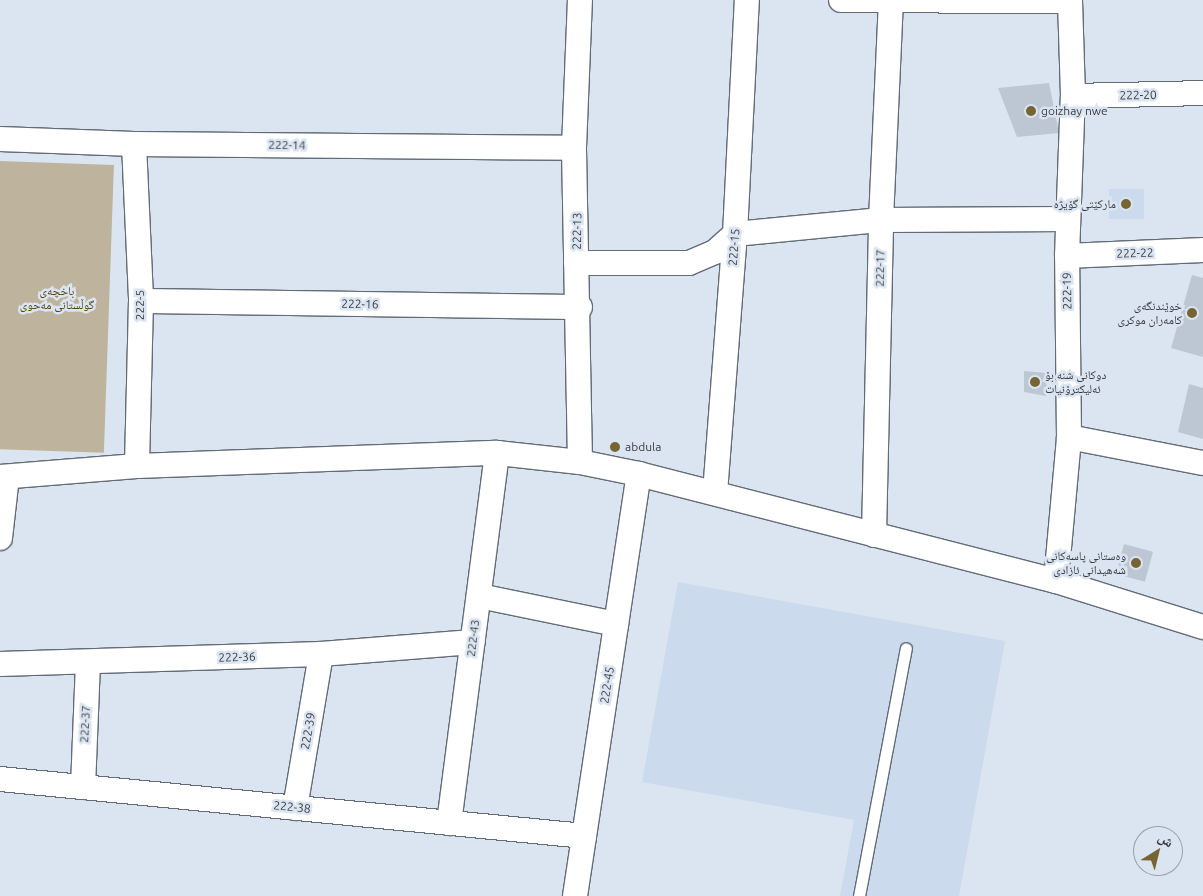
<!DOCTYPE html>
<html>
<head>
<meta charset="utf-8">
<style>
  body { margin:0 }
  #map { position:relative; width:1203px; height:896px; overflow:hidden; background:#dbe5f1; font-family:Ubuntu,"Noto Naskh Arabic",sans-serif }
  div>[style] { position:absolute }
  .built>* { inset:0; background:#cbdaec; transform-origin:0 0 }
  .green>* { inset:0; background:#beb49d; transform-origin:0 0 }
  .building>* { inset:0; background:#bdc7d3; transform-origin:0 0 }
  .roads { filter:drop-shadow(1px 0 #636c76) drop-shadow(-1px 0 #636c76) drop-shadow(0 1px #636c76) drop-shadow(0 -1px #636c76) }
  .service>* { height:11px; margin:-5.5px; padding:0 5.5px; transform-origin:5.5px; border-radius:5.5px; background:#fff }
  .minor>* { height:24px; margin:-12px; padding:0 12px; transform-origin:12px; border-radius:12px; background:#fff }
  .dots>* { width:14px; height:14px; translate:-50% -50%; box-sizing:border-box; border:2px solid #dbe5f1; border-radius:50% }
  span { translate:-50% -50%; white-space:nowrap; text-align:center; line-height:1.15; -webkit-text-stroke:5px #dbe5f1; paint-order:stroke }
  .street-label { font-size:12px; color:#383c41 }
  .poi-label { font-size:12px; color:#383c41 }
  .left { translate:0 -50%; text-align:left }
  .right { translate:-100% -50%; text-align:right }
  .park-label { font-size:12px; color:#544310 }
  .north { position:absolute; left:1133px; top:826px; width:50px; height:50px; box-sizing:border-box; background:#dbe5f1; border:1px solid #9aa1ab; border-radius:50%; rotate:36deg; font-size:14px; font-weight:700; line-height:20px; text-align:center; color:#383c41 }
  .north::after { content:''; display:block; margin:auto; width:18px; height:22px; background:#776433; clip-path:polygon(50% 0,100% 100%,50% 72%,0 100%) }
</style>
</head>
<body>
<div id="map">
  <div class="built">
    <div style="left:1109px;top:189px;width:35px;height:30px"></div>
    <div style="clip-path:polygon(678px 582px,1005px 641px,959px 896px,840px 896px,854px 820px,642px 782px)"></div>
  </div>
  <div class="green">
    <div style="left:0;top:161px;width:114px;height:288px;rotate:2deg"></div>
  </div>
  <div class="building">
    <div style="clip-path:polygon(1049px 83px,1059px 133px,1017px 137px,998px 88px)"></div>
    <div style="clip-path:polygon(1192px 275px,1203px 278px,1203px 357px,1171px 348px)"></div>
    <div style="clip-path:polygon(1024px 371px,1047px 373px,1046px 396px,1024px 392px)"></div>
    <div style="clip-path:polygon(1189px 384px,1203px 388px,1203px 439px,1178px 432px)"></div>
    <div style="left:1124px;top:544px;width:30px;height:31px;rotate:15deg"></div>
  </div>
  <div class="roads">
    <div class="service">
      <div style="left:859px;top:896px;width:252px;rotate:-79.3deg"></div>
    </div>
    <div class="minor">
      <div style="left:841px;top:0;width:229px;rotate:0.3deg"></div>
      <div style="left:1073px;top:96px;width:130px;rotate:-1.3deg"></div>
      <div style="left:0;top:139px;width:134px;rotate:2.1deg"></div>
      <div style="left:134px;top:144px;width:440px;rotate:0.5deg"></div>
      <div style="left:134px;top:144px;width:157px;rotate:87.4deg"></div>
      <div style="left:141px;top:301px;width:165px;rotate:91.4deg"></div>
      <div style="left:1067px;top:256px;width:136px;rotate:-2.5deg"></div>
      <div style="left:576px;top:263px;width:113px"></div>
      <div style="left:689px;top:263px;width:28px;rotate:-23deg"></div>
      <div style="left:715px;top:252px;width:27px;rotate:-42deg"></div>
      <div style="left:735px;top:234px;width:147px;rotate:-5.5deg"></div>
      <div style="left:881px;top:220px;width:187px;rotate:-0.3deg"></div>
      <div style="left:141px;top:301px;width:439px;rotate:0.8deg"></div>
      <div style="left:1069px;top:437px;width:136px;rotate:11deg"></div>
      <div style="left:580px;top:462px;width:314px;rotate:-91.1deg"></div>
      <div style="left:574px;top:148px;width:148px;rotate:-87.7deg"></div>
      <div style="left:0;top:477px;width:137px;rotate:-4.6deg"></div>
      <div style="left:137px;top:466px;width:360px;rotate:-2.1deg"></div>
      <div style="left:497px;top:453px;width:83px;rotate:6.2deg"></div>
      <div style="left:580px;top:462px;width:60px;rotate:11.5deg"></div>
      <div style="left:639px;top:474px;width:431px;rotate:14.4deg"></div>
      <div style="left:1056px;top:581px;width:154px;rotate:17.4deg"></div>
      <div style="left:715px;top:493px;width:260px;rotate:-85.6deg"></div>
      <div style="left:735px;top:234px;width:234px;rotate:-87.1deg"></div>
      <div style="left:874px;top:535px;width:315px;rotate:-88.7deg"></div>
      <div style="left:881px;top:220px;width:220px;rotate:-87.4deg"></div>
      <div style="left:0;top:538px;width:61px;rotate:-83.5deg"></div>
      <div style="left:1056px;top:581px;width:145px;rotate:-84.8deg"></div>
      <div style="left:1069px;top:437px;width:181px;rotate:-90.6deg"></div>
      <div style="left:1067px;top:256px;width:160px;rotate:-87.9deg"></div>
      <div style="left:1073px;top:96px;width:96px;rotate:-91.8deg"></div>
      <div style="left:479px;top:596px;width:140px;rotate:11.6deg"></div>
      <div style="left:0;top:664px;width:321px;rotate:-1.8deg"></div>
      <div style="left:321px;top:654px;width:152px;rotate:-4.5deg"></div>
      <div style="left:0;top:779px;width:587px;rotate:5.57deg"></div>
      <div style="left:83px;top:787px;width:125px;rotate:-87.7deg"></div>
      <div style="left:295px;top:808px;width:156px;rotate:-80.4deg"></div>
      <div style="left:449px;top:823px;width:373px;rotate:-82.6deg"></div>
      <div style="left:575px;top:896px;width:427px;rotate:-81.4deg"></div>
    </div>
  </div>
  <div class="dots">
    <div style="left:1031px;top:111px;background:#776433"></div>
    <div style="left:1126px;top:204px;background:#776433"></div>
    <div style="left:1192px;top:313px;background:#776433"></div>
    <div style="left:1035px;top:382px;background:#776433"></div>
    <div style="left:615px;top:447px;background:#776433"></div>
    <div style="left:1136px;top:563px;background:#776433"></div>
  </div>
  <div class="street-label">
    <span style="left:1138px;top:95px;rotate:-1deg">222-20</span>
    <span style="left:287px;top:145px;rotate:1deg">222-14</span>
    <span style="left:577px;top:231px;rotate:-89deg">222-13</span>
    <span style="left:734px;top:247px;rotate:-86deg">222-15</span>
    <span style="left:1135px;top:253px;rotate:-2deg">222-22</span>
    <span style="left:880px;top:268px;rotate:-89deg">222-17</span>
    <span style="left:1067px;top:291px;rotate:-91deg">222-19</span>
    <span style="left:360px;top:304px;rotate:1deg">222-16</span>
    <span style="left:140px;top:305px;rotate:-90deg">222-5</span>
    <span style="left:473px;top:638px;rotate:-83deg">222-43</span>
    <span style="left:237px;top:657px;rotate:-2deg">222-36</span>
    <span style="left:607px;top:685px;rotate:-81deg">222-45</span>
    <span style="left:85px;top:724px;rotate:-87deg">222-37</span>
    <span style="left:308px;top:731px;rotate:-80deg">222-39</span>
    <span style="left:292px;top:807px;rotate:6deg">222-38</span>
  </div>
  <div class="poi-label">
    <span class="left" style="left:1041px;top:111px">goizhay nwe</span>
    <span class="right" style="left:1116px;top:204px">مارکێتی گۆیژە</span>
    <span class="right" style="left:1182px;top:313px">خوێندنگەی<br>کامەران موکری</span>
    <span class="left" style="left:1045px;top:382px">دوکانی شنە بۆ<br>ئەلیکترۆنیات</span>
    <span class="left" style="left:625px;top:447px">abdula</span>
    <span class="right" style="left:1126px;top:563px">وەستانی پاسەکانی<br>شەهیدانی ئازادی</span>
  </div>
  <div class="park-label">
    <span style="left:57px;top:298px">باخچەی<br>گوڵستانی مەحوی</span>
  </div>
  <div class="north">ش</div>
</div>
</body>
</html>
